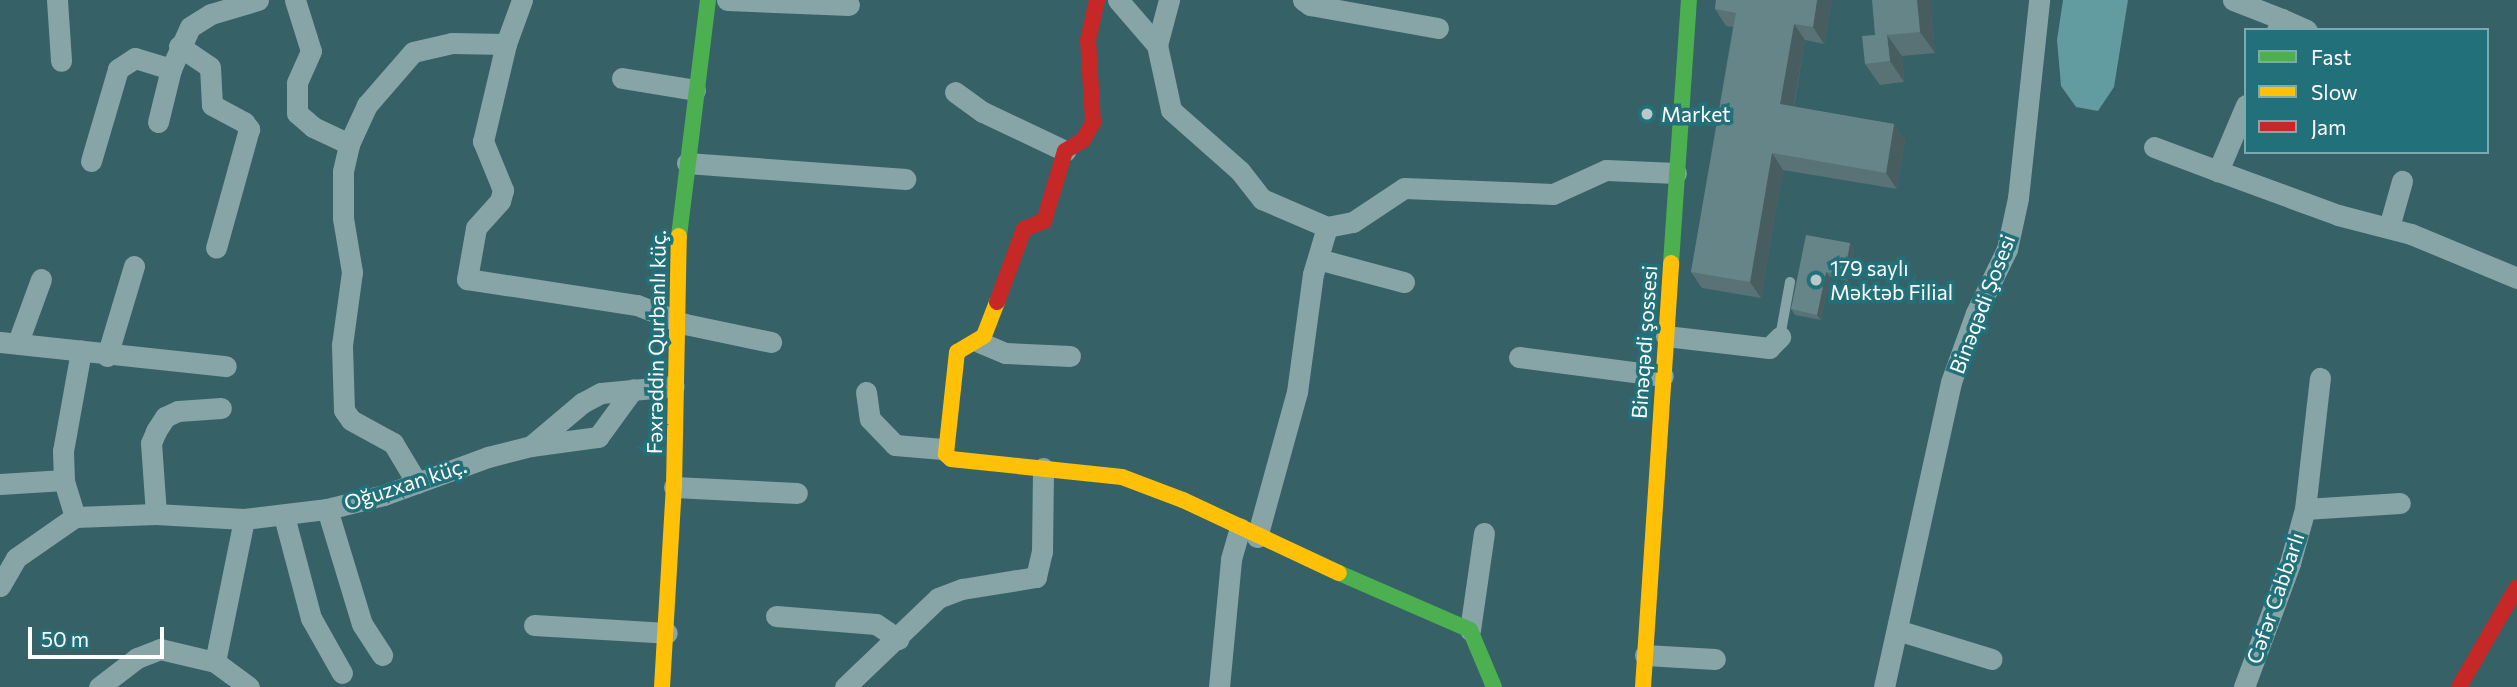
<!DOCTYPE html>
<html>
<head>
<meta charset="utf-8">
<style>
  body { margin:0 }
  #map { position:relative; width:2517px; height:687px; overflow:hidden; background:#366166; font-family:Commissioner,sans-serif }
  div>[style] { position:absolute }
  .water>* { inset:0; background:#629ba0 }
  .lane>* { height:10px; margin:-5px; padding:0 5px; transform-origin:5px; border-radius:5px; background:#87a4a7 }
  .street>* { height:21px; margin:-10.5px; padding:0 10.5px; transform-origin:10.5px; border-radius:10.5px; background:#87a4a7 }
  .fast>* { height:16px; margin:-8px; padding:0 8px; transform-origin:8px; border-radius:8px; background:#4caf50 }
  .slow>* { height:16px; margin:-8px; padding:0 8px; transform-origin:8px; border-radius:8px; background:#ffc107 }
  .jam>* { height:16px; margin:-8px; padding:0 8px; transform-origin:8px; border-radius:8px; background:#c62828 }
  .wall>* { inset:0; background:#587276 }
  .shaded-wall>* { inset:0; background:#475d60 }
  .building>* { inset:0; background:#668589 }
  .dots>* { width:19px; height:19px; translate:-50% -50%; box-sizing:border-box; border:4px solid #22717a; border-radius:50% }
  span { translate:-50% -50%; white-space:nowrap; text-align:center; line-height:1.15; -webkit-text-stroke:7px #22717a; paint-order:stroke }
  .poi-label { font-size:21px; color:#fff }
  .left { translate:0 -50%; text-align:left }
  .street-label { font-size:21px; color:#fff }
  .legend { position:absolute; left:2244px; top:28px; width:245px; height:126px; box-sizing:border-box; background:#22717a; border:2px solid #7aaaaf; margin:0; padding:9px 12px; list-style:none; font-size:21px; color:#fff }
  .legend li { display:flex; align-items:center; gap:14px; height:35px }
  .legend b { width:35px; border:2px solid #7aaaaf }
  .scale { position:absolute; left:28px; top:627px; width:136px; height:32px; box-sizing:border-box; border:4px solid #fff; border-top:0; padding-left:9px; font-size:21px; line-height:24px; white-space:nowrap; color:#fff; -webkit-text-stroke:5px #22717a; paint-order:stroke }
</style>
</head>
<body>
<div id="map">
  <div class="water">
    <div style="clip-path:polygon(2063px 0,2128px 0,2114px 87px,2098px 111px,2076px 107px,2061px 86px,2057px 40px)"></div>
  </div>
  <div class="lane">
    <div style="left:1780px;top:337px;width:56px;rotate:-79.7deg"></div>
  </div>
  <div class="street">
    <div style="left:57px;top:0;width:61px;rotate:86.2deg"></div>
    <div style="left:295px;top:0;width:53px;rotate:72.6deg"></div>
    <div style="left:311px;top:51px;width:35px;rotate:114deg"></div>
    <div style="left:297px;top:83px;width:30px;rotate:90deg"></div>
    <div style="left:297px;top:113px;width:21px;rotate:41deg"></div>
    <div style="left:313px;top:127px;width:40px;rotate:25deg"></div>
    <div style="left:522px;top:0;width:47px;rotate:110deg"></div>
    <div style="left:506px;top:44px;width:100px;rotate:103.3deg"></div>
    <div style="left:483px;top:141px;width:53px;rotate:67.8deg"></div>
    <div style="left:503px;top:190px;width:11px;rotate:105deg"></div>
    <div style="left:500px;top:201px;width:36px;rotate:132deg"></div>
    <div style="left:476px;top:228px;width:52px;rotate:100deg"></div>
    <div style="left:467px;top:279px;width:172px;rotate:8.7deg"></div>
    <div style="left:637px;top:305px;width:52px;rotate:21.6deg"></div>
    <div style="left:685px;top:324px;width:88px;rotate:11.8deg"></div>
    <div style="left:727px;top:0;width:122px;rotate:2.3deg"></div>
    <div style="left:1118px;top:0;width:60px;rotate:49.1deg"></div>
    <div style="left:1157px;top:45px;width:66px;rotate:77.8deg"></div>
    <div style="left:1171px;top:110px;width:92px;rotate:41.5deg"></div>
    <div style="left:1240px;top:171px;width:36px;rotate:52deg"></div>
    <div style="left:1262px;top:199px;width:71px;rotate:23.3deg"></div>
    <div style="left:1327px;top:227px;width:26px;rotate:-11deg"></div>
    <div style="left:1353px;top:222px;width:61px;rotate:-33.7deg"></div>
    <div style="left:1404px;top:188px;width:149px;rotate:2.3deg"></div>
    <div style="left:1553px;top:194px;width:58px;rotate:-24.4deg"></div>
    <div style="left:1606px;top:170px;width:70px;rotate:2.5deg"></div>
    <div style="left:1303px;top:0;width:9px;rotate:36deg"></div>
    <div style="left:1310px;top:5px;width:130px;rotate:10.2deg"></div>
    <div style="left:2233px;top:0;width:53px;rotate:21.2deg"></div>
    <div style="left:2282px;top:19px;width:12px;rotate:114deg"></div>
    <div style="left:2282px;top:19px;width:27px;rotate:24deg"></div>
    <div style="left:1157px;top:45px;width:47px;rotate:-75.1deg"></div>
    <div style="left:179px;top:46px;width:37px;rotate:34deg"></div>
    <div style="left:210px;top:67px;width:38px;rotate:87deg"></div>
    <div style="left:212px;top:105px;width:36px;rotate:28deg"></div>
    <div style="left:244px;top:122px;width:9px;rotate:54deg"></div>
    <div style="left:249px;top:129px;width:123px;rotate:105.5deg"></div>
    <div style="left:622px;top:78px;width:74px;rotate:9.3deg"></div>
    <div style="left:955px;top:92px;width:34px;rotate:36deg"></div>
    <div style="left:983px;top:112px;width:91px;rotate:25.4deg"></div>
    <div style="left:2246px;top:105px;width:72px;rotate:113deg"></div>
    <div style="left:2218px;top:171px;width:128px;rotate:20.1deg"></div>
    <div style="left:2338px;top:215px;width:75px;rotate:14.6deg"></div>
    <div style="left:2411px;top:234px;width:115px;rotate:22.5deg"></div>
    <div style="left:158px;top:122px;width:55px;rotate:-76.2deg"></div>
    <div style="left:2154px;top:147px;width:68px;rotate:20.6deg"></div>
    <div style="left:91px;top:161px;width:96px;rotate:-73.6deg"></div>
    <div style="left:118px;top:69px;width:20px;rotate:-33deg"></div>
    <div style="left:135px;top:58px;width:38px;rotate:17deg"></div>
    <div style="left:171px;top:69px;width:46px;rotate:-65.7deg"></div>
    <div style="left:190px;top:27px;width:25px;rotate:-32deg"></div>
    <div style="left:211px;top:14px;width:49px;rotate:-16.6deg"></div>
    <div style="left:687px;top:163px;width:219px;rotate:4.2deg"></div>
    <div style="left:2389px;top:227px;width:48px;rotate:-74.2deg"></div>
    <div style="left:1318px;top:259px;width:89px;rotate:15deg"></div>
    <div style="left:1666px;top:336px;width:104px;rotate:6.6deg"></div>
    <div style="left:1769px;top:348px;width:16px;rotate:-45deg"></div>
    <div style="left:0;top:342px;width:227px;rotate:6.1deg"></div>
    <div style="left:18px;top:342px;width:67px;rotate:-69.9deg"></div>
    <div style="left:979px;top:342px;width:28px;rotate:23deg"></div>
    <div style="left:1005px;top:353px;width:65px;rotate:2.6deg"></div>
    <div style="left:107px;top:356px;width:94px;rotate:-73.3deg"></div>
    <div style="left:1519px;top:357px;width:145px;rotate:7.5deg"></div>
    <div style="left:866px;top:392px;width:27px;rotate:82deg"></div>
    <div style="left:870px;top:419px;width:36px;rotate:46deg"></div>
    <div style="left:895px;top:445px;width:48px;rotate:4.8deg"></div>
    <div style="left:531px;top:446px;width:68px;rotate:-7.7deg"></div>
    <div style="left:598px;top:437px;width:59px;rotate:-53.9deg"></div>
    <div style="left:417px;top:483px;width:47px;rotate:-121deg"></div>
    <div style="left:393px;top:443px;width:48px;rotate:-151.3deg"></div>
    <div style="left:351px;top:420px;width:12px;rotate:-125deg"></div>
    <div style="left:344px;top:410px;width:65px;rotate:-91.8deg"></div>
    <div style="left:342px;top:345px;width:74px;rotate:-82.2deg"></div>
    <div style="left:352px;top:272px;width:55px;rotate:-99.5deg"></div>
    <div style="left:343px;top:218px;width:47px;rotate:-90deg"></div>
    <div style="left:343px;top:171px;width:28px;rotate:-77deg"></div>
    <div style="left:349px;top:144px;width:43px;rotate:-65.2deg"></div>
    <div style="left:367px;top:105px;width:70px;rotate:-49deg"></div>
    <div style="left:413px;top:52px;width:40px;rotate:-13deg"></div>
    <div style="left:452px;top:43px;width:54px;rotate:1.1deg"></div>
    <div style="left:0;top:484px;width:64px;rotate:-3.6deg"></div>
    <div style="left:674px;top:487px;width:123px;rotate:2.8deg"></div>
    <div style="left:327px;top:509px;width:120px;rotate:73.1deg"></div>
    <div style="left:362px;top:624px;width:37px;rotate:57deg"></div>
    <div style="left:2305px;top:509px;width:95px;rotate:-3.6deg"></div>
    <div style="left:156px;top:514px;width:71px;rotate:-94deg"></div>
    <div style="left:151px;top:443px;width:13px;rotate:-67deg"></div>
    <div style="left:156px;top:431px;width:17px;rotate:-57deg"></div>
    <div style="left:165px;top:417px;width:14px;rotate:-25deg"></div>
    <div style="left:178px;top:411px;width:43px;rotate:-4deg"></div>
    <div style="left:284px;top:516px;width:106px;rotate:75.2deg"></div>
    <div style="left:311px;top:618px;width:63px;rotate:60.6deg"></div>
    <div style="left:75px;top:517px;width:39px;rotate:-107deg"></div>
    <div style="left:64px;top:480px;width:29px;rotate:-92deg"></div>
    <div style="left:63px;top:451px;width:102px;rotate:-79.8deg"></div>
    <div style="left:1257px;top:537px;width:150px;rotate:-74.6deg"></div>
    <div style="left:1297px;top:392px;width:119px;rotate:-82.3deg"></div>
    <div style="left:1313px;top:274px;width:49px;rotate:-73.4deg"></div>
    <div style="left:0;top:586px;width:32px;rotate:-60deg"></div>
    <div style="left:16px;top:558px;width:72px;rotate:-34.8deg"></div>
    <div style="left:75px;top:517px;width:81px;rotate:-2.1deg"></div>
    <div style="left:156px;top:514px;width:88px;rotate:3.3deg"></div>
    <div style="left:244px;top:519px;width:84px;rotate:-6.9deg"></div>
    <div style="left:327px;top:509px;width:59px;rotate:-13.8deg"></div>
    <div style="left:384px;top:495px;width:111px;rotate:-20.1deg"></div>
    <div style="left:488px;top:457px;width:44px;rotate:-14.3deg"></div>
    <div style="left:531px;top:446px;width:67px;rotate:-40.1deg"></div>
    <div style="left:582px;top:403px;width:21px;rotate:-28deg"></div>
    <div style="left:601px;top:393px;width:73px;rotate:-5.5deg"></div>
    <div style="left:776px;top:616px;width:100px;rotate:4.6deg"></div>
    <div style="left:876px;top:624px;width:27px;rotate:34deg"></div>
    <div style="left:534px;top:625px;width:133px;rotate:3.4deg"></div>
    <div style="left:1470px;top:630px;width:98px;rotate:-81.8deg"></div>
    <div style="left:1897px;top:630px;width:99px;rotate:17deg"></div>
    <div style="left:1645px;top:655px;width:70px;rotate:3.3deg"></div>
    <div style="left:215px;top:662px;width:146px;rotate:-78.5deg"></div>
    <div style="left:99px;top:687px;width:48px;rotate:-37.3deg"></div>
    <div style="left:137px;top:658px;width:25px;rotate:-21deg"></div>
    <div style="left:160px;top:649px;width:57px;rotate:13.3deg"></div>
    <div style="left:215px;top:662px;width:42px;rotate:36.3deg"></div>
    <div style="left:845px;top:687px;width:129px;rotate:-43.7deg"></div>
    <div style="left:938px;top:598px;width:26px;rotate:-21deg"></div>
    <div style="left:962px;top:589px;width:75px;rotate:-9.2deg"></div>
    <div style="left:1036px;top:577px;width:26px;rotate:-77deg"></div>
    <div style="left:1042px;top:552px;width:84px;rotate:-89.3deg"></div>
    <div style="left:1219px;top:687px;width:129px;rotate:-84.6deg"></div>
    <div style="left:1231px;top:559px;width:32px;rotate:-74deg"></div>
    <div style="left:1884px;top:687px;width:312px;rotate:-77.6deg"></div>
    <div style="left:1951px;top:382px;width:73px;rotate:-70.1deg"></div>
    <div style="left:1976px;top:313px;width:71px;rotate:-64.2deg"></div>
    <div style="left:2007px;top:249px;width:52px;rotate:-77.8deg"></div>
    <div style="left:2018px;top:198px;width:199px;rotate:-83.9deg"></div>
    <div style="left:2244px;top:687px;width:132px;rotate:-69.6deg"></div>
    <div style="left:2290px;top:563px;width:56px;rotate:-74.5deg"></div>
    <div style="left:2305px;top:509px;width:132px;rotate:-83.5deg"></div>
  </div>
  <div class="fast">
    <div style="left:679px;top:236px;width:238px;rotate:-83deg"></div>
    <div style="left:1671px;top:263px;width:264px;rotate:-86.1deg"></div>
    <div style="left:1339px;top:573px;width:143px;rotate:23.5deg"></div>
    <div style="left:1470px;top:630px;width:62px;rotate:67.2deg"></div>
  </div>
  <div class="slow">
    <div style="left:997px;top:302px;width:36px;rotate:111deg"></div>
    <div style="left:984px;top:336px;width:31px;rotate:149deg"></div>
    <div style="left:957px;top:352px;width:103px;rotate:96.2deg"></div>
    <div style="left:946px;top:454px;width:7px;rotate:45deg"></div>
    <div style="left:951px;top:459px;width:172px;rotate:6deg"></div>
    <div style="left:1122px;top:477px;width:65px;rotate:20.7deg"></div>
    <div style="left:1183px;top:500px;width:172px;rotate:25.1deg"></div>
    <div style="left:662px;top:687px;width:200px;rotate:-86.6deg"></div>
    <div style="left:674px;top:487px;width:251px;rotate:-88.9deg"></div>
    <div style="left:1643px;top:687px;width:425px;rotate:-86.2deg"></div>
  </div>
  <div class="jam">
    <div style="left:997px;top:302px;width:78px;rotate:-69.7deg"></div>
    <div style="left:1024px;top:229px;width:22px;rotate:-22deg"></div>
    <div style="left:1044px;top:221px;width:73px;rotate:-73.3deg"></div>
    <div style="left:1065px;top:151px;width:21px;rotate:-31deg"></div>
    <div style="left:1083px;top:140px;width:20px;rotate:-60deg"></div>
    <div style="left:1093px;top:123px;width:83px;rotate:-93.4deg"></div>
    <div style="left:1088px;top:40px;width:41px;rotate:-77.3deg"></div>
    <div style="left:2459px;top:687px;width:116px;rotate:-59.9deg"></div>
  </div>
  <div class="wall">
    <div style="clip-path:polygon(1716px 0,1832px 0,1824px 44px,1805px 40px,1794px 107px,1894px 124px,1905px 140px,1897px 189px,1783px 170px,1761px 298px,1702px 288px,1691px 272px,1733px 27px,1726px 26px,1715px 9px)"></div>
    <div style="clip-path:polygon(1930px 0,1935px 53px,1902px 56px,1904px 82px,1880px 85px,1865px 64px,1875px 35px)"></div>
    <div style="clip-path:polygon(1850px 243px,1854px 249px,1848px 281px,1830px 277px,1821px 320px,1795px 315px,1791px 309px)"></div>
  </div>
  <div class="shaded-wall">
    <div style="clip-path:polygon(1817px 0,1832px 0,1824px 44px,1813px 27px)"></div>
    <div style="clip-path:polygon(1917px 0,1930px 0,1935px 53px,1920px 32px)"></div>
    <div style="clip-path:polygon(1794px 24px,1805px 40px,1791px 121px,1780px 104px)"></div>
    <div style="clip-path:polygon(1887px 35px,1902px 56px,1904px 82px,1890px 61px)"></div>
    <div style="clip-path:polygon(1894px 124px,1905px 140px,1897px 189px,1886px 173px)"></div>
    <div style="clip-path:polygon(1772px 153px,1783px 170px,1761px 298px,1750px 282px)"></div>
    <div style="clip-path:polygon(1850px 243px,1854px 249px,1848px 281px,1844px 275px)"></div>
    <div style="clip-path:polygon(1826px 272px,1830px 277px,1821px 320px,1817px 315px)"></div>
  </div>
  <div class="building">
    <div style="clip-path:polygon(1716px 0,1817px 0,1813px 27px,1794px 24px,1780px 104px,1894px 124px,1886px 173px,1772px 153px,1750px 282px,1691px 272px,1736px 13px,1715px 9px)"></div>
    <div style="clip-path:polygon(1872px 0,1917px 0,1920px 32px,1887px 35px,1890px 61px,1865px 64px,1862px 36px,1875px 35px)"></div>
    <div style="clip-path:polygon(1806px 235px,1850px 243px,1844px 275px,1826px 272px,1817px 315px,1791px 309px)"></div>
  </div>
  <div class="dots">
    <div style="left:1647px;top:114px;background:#b9c8c9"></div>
    <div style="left:1816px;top:280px;background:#b9c8c9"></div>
  </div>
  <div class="poi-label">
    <span class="left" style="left:1661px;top:114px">Market</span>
    <span class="left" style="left:1830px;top:280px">179 saylı<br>Məktəb Filial</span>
  </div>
  <div class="street-label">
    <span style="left:1982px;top:304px;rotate:-69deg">Binəqədi Şosesi</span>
    <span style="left:656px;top:342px;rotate:-89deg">Fəxrəddin Qurbanlı küç.</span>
    <span style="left:1644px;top:342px;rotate:-86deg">Binəqədi şossesi</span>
    <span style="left:405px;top:484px;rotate:-18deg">Oğuzxan küç.</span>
    <span style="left:2275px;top:598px;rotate:-71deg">Cəfər Cabbarlı</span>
  </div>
  <ul class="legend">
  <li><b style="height:9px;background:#4caf50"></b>Fast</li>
  <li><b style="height:9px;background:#ffc107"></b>Slow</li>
  <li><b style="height:9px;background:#c62828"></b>Jam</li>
  </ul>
  <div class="scale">50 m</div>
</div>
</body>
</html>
